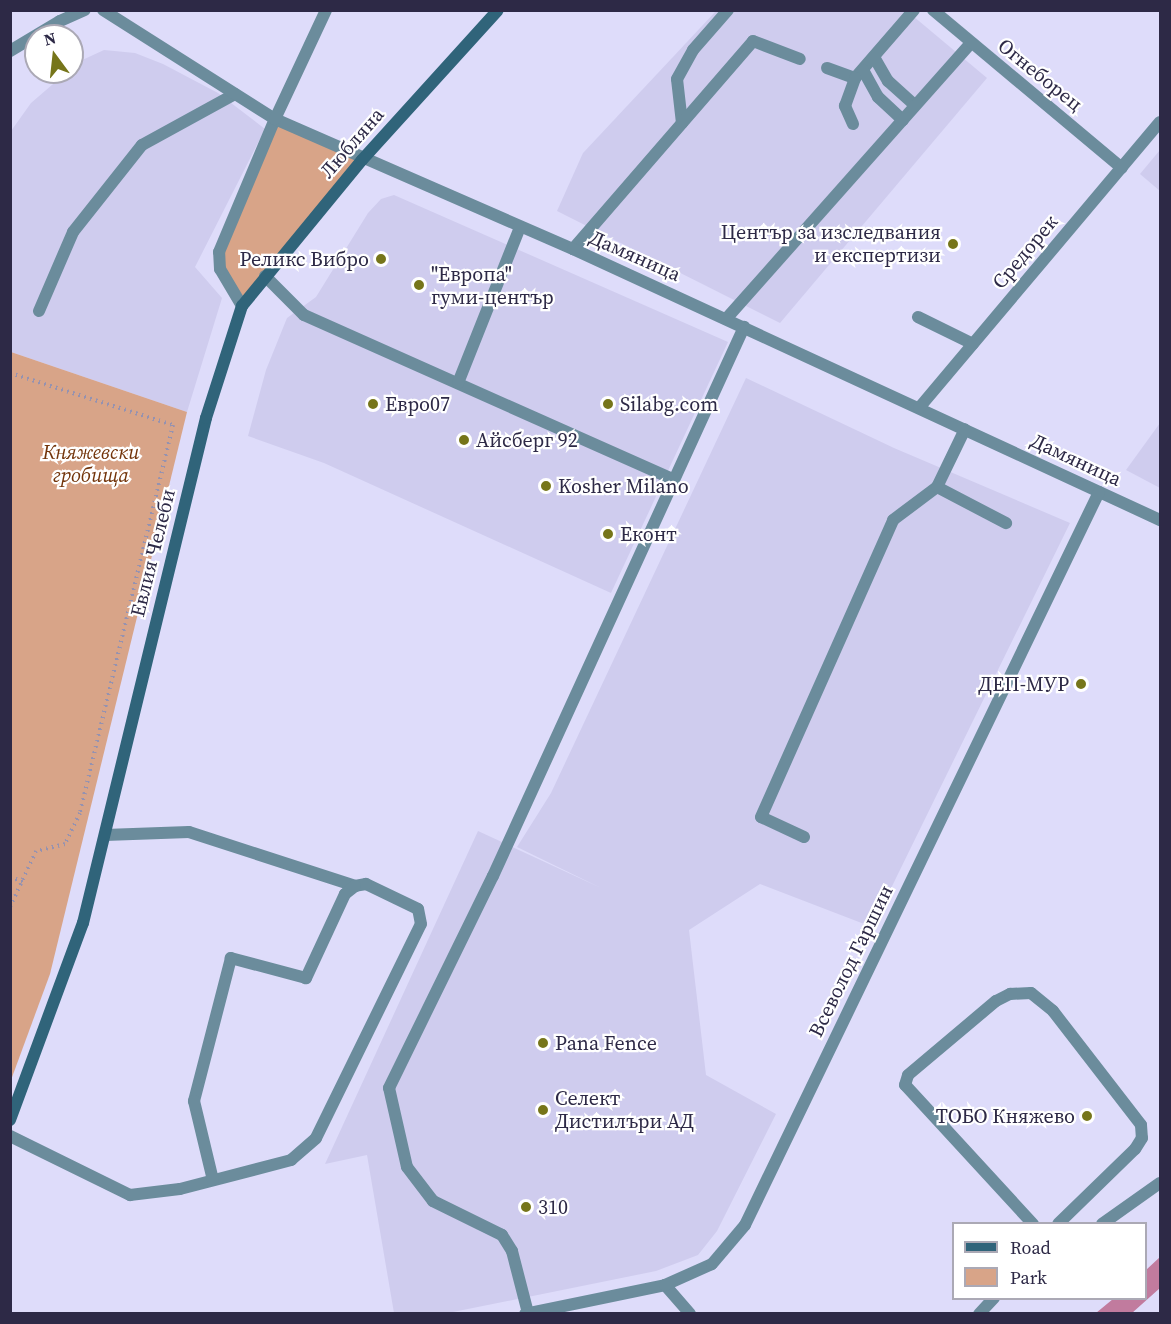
<!DOCTYPE html>
<html>
<head>
<meta charset="utf-8">
<style>
  body { margin:0 }
  #map { position:relative; width:1171px; height:1324px; overflow:hidden; background:#dedcfa; font-family:"Source Serif 4",serif }
  div>[style] { position:absolute }
  .built>* { inset:0; background:#cfccee }
  .green>* { inset:0; background:#d8a488 }
  .water>* { inset:0; background:#c17b9e }
  .path>* { height:4px; margin-top:-2px; transform-origin:0; background:repeating-linear-gradient(90deg,#9592b0 0 1.5px,transparent 0 6px) }
  .lane>* { height:12px; margin:-6px; padding:0 6px; transform-origin:6px; border-radius:6px; background:#6b8c9c }
  .street>* { height:12px; margin:-6px; padding:0 6px; transform-origin:6px; border-radius:6px; background:#6b8c9c }
  .secondary>* { height:12px; margin:-6px; padding:0 6px; transform-origin:6px; border-radius:6px; background:#30647a }
  .dots>* { width:16px; height:16px; translate:-50% -50%; box-sizing:border-box; border:3px solid #fff; border-radius:50% }
  span { translate:-50% -50%; white-space:nowrap; text-align:center; line-height:1.15; -webkit-text-stroke:4.5px #fff; paint-order:stroke }
  .street-label { font-size:20px; color:#2d2946 }
  .poi-label { font-size:20px; color:#2d2946 }
  .right { translate:-100% -50%; text-align:right }
  .left { translate:0 -50%; text-align:left }
  .park-label { font-size:20px; color:#723309; font-style:italic }
  .frame { position:absolute; inset:0; border:12px solid #2d2946; pointer-events:none }
  .legend { position:absolute; left:952px; top:1222px; width:195px; height:78px; box-sizing:border-box; background:#fff; border:2px solid #aba9b5; margin:0; padding:8px 10px; list-style:none; font-size:18px; color:#2d2946 }
  .legend li { display:flex; align-items:center; gap:12px; height:30px }
  .legend b { width:30px; border:2px solid #aba9b5 }
  .north { position:absolute; left:24px; top:24px; width:60px; height:60px; box-sizing:border-box; background:#fff; border:2px solid #aba9b5; border-radius:50%; rotate:345deg; font-size:16px; font-weight:700; line-height:24px; text-align:center; color:#2d2946 }
  .north::after { content:''; display:block; margin:auto; width:21px; height:27px; background:#76751a; clip-path:polygon(50% 0,100% 100%,50% 72%,0 100%) }
</style>
</head>
<body>
<div id="map">
  <div class="built">
    <div style="clip-path:polygon(716px 11px,907px 11px,987px 78px,780px 323px,557px 211px,583px 153px)"></div>
    <div style="clip-path:polygon(104px 50px,135px 53px,163px 64px,218px 93px,265px 129px,195px 267px,222px 298px,187px 412px,11px 352px,11px 131px,31px 103px,67px 72px,72px 72px,78px 62px)"></div>
    <div style="clip-path:polygon(1160px 150px,1160px 191px,1140px 174px)"></div>
    <div style="clip-path:polygon(394px 195px,728px 342px,611px 593px,324px 463px,248px 436px,266px 370px,287px 318px,316px 297px,368px 213px,381px 199px)"></div>
    <div style="clip-path:polygon(746px 378px,894px 448px,1070px 523px,872px 927px,760px 884px,689px 930px,706px 1075px,776px 1114px,717px 1231px,698px 1255px,656px 1271px,448px 1313px,394px 1313px,367px 1155px,325px 1164px,478px 831px,601px 888px,517px 847px,551px 793px)"></div>
    <div style="clip-path:polygon(1160px 423px,1160px 488px,1126px 470px)"></div>
  </div>
  <div class="green">
    <div style="clip-path:polygon(275px 119px,362px 160px,242px 306px,218px 260px)"></div>
    <div style="clip-path:polygon(11px 352px,187px 412px,50px 974px,11px 1080px)"></div>
  </div>
  <div class="water">
    <div style="clip-path:polygon(1160px 1257px,1160px 1288px,1132px 1313px,1096px 1313px,1113px 1299px,1146px 1298px,1146px 1270px)"></div>
  </div>
  <div class="path">
    <div style="left:10px;top:373px;width:171px;rotate:17.7deg"></div>
    <div style="left:173px;top:425px;width:399px;rotate:103.5deg"></div>
    <div style="left:80px;top:813px;width:34px;rotate:116deg"></div>
    <div style="left:65px;top:844px;width:30px;rotate:166deg"></div>
    <div style="left:36px;top:851px;width:62px;rotate:114.9deg"></div>
    <div style="left:10px;top:877px;width:15px;rotate:20deg"></div>
  </div>
  <div class="lane">
    <div style="left:874px;top:57px;width:28px;rotate:60deg"></div>
    <div style="left:888px;top:81px;width:36px;rotate:42deg"></div>
    <div style="left:827px;top:68px;width:30px;rotate:20deg"></div>
    <div style="left:855px;top:78px;width:90px;rotate:-49.1deg"></div>
    <div style="left:863px;top:70px;width:31px;rotate:61deg"></div>
    <div style="left:878px;top:97px;width:34px;rotate:43deg"></div>
    <div style="left:682px;top:123px;width:44px;rotate:-96.5deg"></div>
    <div style="left:677px;top:79px;width:33px;rotate:-61deg"></div>
    <div style="left:693px;top:50px;width:53px;rotate:-48.8deg"></div>
    <div style="left:853px;top:124px;width:20px;rotate:-114deg"></div>
    <div style="left:845px;top:106px;width:30px;rotate:-70deg"></div>
    <div style="left:573px;top:249px;width:275px;rotate:-49.1deg"></div>
    <div style="left:753px;top:41px;width:50px;rotate:21deg"></div>
    <div style="left:265px;top:276px;width:55px;rotate:45deg"></div>
    <div style="left:304px;top:315px;width:404px;rotate:24deg"></div>
    <div style="left:242px;top:306px;width:43px;rotate:-120.7deg"></div>
    <div style="left:220px;top:269px;width:17px;rotate:-93deg"></div>
    <div style="left:219px;top:252px;width:144px;rotate:-67.2deg"></div>
    <div style="left:39px;top:311px;width:86px;rotate:-66.7deg"></div>
    <div style="left:73px;top:232px;width:111px;rotate:-51.6deg"></div>
    <div style="left:142px;top:145px;width:106px;rotate:-28.7deg"></div>
    <div style="left:918px;top:317px;width:61px;rotate:26.1deg"></div>
    <div style="left:726px;top:319px;width:369px;rotate:-48.4deg"></div>
    <div style="left:458px;top:383px;width:168px;rotate:-68.3deg"></div>
    <div style="left:937px;top:487px;width:78px;rotate:27.6deg"></div>
    <div style="left:105px;top:835px;width:84px;rotate:-2deg"></div>
    <div style="left:189px;top:832px;width:175px;rotate:18deg"></div>
    <div style="left:804px;top:837px;width:47px;rotate:-155.1deg"></div>
    <div style="left:761px;top:817px;width:325px;rotate:-66deg"></div>
    <div style="left:893px;top:520px;width:55px;rotate:-36.9deg"></div>
    <div style="left:937px;top:487px;width:64px;rotate:-64.2deg"></div>
    <div style="left:10px;top:1136px;width:134px;rotate:26.2deg"></div>
    <div style="left:130px;top:1195px;width:50px;rotate:-6.8deg"></div>
    <div style="left:180px;top:1189px;width:115px;rotate:-14.6deg"></div>
    <div style="left:291px;top:1160px;width:33px;rotate:-41deg"></div>
    <div style="left:316px;top:1138px;width:238px;rotate:-63.9deg"></div>
    <div style="left:421px;top:924px;width:15px;rotate:-101deg"></div>
    <div style="left:418px;top:909px;width:58px;rotate:-154.3deg"></div>
    <div style="left:366px;top:884px;width:11px;rotate:170deg"></div>
    <div style="left:355px;top:886px;width:13px;rotate:141deg"></div>
    <div style="left:345px;top:894px;width:93px;rotate:114.9deg"></div>
    <div style="left:306px;top:978px;width:78px;rotate:-165.1deg"></div>
    <div style="left:231px;top:958px;width:148px;rotate:104.5deg"></div>
    <div style="left:194px;top:1101px;width:81px;rotate:76.5deg"></div>
    <div style="left:1033px;top:1224px;width:189px;rotate:-132.6deg"></div>
    <div style="left:905px;top:1085px;width:10px;rotate:-73deg"></div>
    <div style="left:908px;top:1075px;width:115px;rotate:-40.1deg"></div>
    <div style="left:996px;top:1001px;width:16px;rotate:-27deg"></div>
    <div style="left:1010px;top:994px;width:21px;rotate:-3deg"></div>
    <div style="left:1031px;top:993px;width:28px;rotate:39deg"></div>
    <div style="left:1053px;top:1011px;width:144px;rotate:52.3deg"></div>
    <div style="left:1141px;top:1125px;width:13px;rotate:86deg"></div>
    <div style="left:1142px;top:1138px;width:13px;rotate:122deg"></div>
    <div style="left:1135px;top:1149px;width:107px;rotate:135.8deg"></div>
    <div style="left:528px;top:1313px;width:64px;rotate:-104.5deg"></div>
    <div style="left:512px;top:1251px;width:19px;rotate:-122deg"></div>
    <div style="left:502px;top:1235px;width:77px;rotate:-153.8deg"></div>
    <div style="left:433px;top:1201px;width:43px;rotate:-127.4deg"></div>
    <div style="left:407px;top:1167px;width:81px;rotate:-102.8deg"></div>
    <div style="left:389px;top:1088px;width:236px;rotate:-63.9deg"></div>
    <div style="left:493px;top:876px;width:604px;rotate:-65.43deg"></div>
  </div>
  <div class="street">
    <div style="left:103px;top:10px;width:204px;rotate:32.4deg"></div>
    <div style="left:275px;top:119px;width:325px;rotate:23.6deg"></div>
    <div style="left:573px;top:249px;width:647px;rotate:24.78deg"></div>
    <div style="left:933px;top:10px;width:246px;rotate:39.9deg"></div>
    <div style="left:10px;top:51px;width:58px;rotate:-31deg"></div>
    <div style="left:60px;top:21px;width:27px;rotate:-24deg"></div>
    <div style="left:275px;top:119px;width:120px;rotate:-64.9deg"></div>
    <div style="left:919px;top:408px;width:374px;rotate:-49.9deg"></div>
    <div style="left:1102px;top:1224px;width:71px;rotate:-35.3deg"></div>
    <div style="left:665px;top:1285px;width:38px;rotate:49deg"></div>
    <div style="left:525px;top:1314px;width:143px;rotate:-11.7deg"></div>
    <div style="left:665px;top:1285px;width:51px;rotate:-24.1deg"></div>
    <div style="left:712px;top:1264px;width:51px;rotate:-49.8deg"></div>
    <div style="left:745px;top:1225px;width:814px;rotate:-64.22deg"></div>
    <div style="left:979px;top:1314px;width:22px;rotate:-47deg"></div>
  </div>
  <div class="secondary">
    <div style="left:10px;top:1120px;width:210px;rotate:-69.7deg"></div>
    <div style="left:83px;top:923px;width:520px;rotate:-76.31deg"></div>
    <div style="left:206px;top:418px;width:118px;rotate:-72.2deg"></div>
    <div style="left:242px;top:306px;width:189px;rotate:-50.6deg"></div>
    <div style="left:362px;top:160px;width:202px;rotate:-47.8deg"></div>
  </div>
  <div class="dots">
    <div style="left:953px;top:244px;background:#76751a"></div>
    <div style="left:381px;top:259px;background:#76751a"></div>
    <div style="left:419px;top:285px;background:#76751a"></div>
    <div style="left:373px;top:404px;background:#76751a"></div>
    <div style="left:608px;top:404px;background:#76751a"></div>
    <div style="left:464px;top:440px;background:#76751a"></div>
    <div style="left:546px;top:486px;background:#76751a"></div>
    <div style="left:608px;top:534px;background:#76751a"></div>
    <div style="left:1081px;top:684px;background:#76751a"></div>
    <div style="left:543px;top:1043px;background:#76751a"></div>
    <div style="left:543px;top:1110px;background:#76751a"></div>
    <div style="left:1087px;top:1116px;background:#76751a"></div>
    <div style="left:526px;top:1207px;background:#76751a"></div>
  </div>
  <div class="street-label">
    <span style="left:1040px;top:75px;rotate:39deg">Огнеборец</span>
    <span style="left:352px;top:143px;rotate:-49deg">Любляна</span>
    <span style="left:1025px;top:252px;rotate:-50deg">Средорек</span>
    <span style="left:635px;top:256px;rotate:24deg">Дамяница</span>
    <span style="left:1076px;top:460px;rotate:25deg">Дамяница</span>
    <span style="left:153px;top:553px;rotate:-76deg">Евлия Челеби</span>
    <span style="left:851px;top:961px;rotate:-64deg">Всеволод Гаршин</span>
  </div>
  <div class="poi-label">
    <span class="right" style="left:941px;top:244px">Център за изследвания<br>и експертизи</span>
    <span class="right" style="left:369px;top:259px">Реликс Вибро</span>
    <span class="left" style="left:431px;top:286px">"Европа"<br>гуми-център</span>
    <span class="left" style="left:385px;top:404px">Евро07</span>
    <span class="left" style="left:620px;top:404px">Silabg.com</span>
    <span class="left" style="left:476px;top:440px">Айсберг 92</span>
    <span class="left" style="left:558px;top:486px">Kosher Milano</span>
    <span class="left" style="left:620px;top:534px">Еконт</span>
    <span class="right" style="left:1069px;top:684px">ДЕП-МУР</span>
    <span class="left" style="left:555px;top:1043px">Pana Fence</span>
    <span class="left" style="left:555px;top:1110px">Селект<br>Дистилъри АД</span>
    <span class="right" style="left:1075px;top:1116px">ТОБО Княжево</span>
    <span class="left" style="left:538px;top:1207px">310</span>
  </div>
  <div class="park-label">
    <span style="left:91px;top:464px">Княжевски<br>гробища</span>
  </div>
  <div class="frame"></div>
  <ul class="legend">
  <li><b style="height:8px;background:#30647a"></b>Road</li>
  <li><b style="height:16px;background:#d8a488"></b>Park</li>
  </ul>
  <div class="north">N</div>
</div>
</body>
</html>
